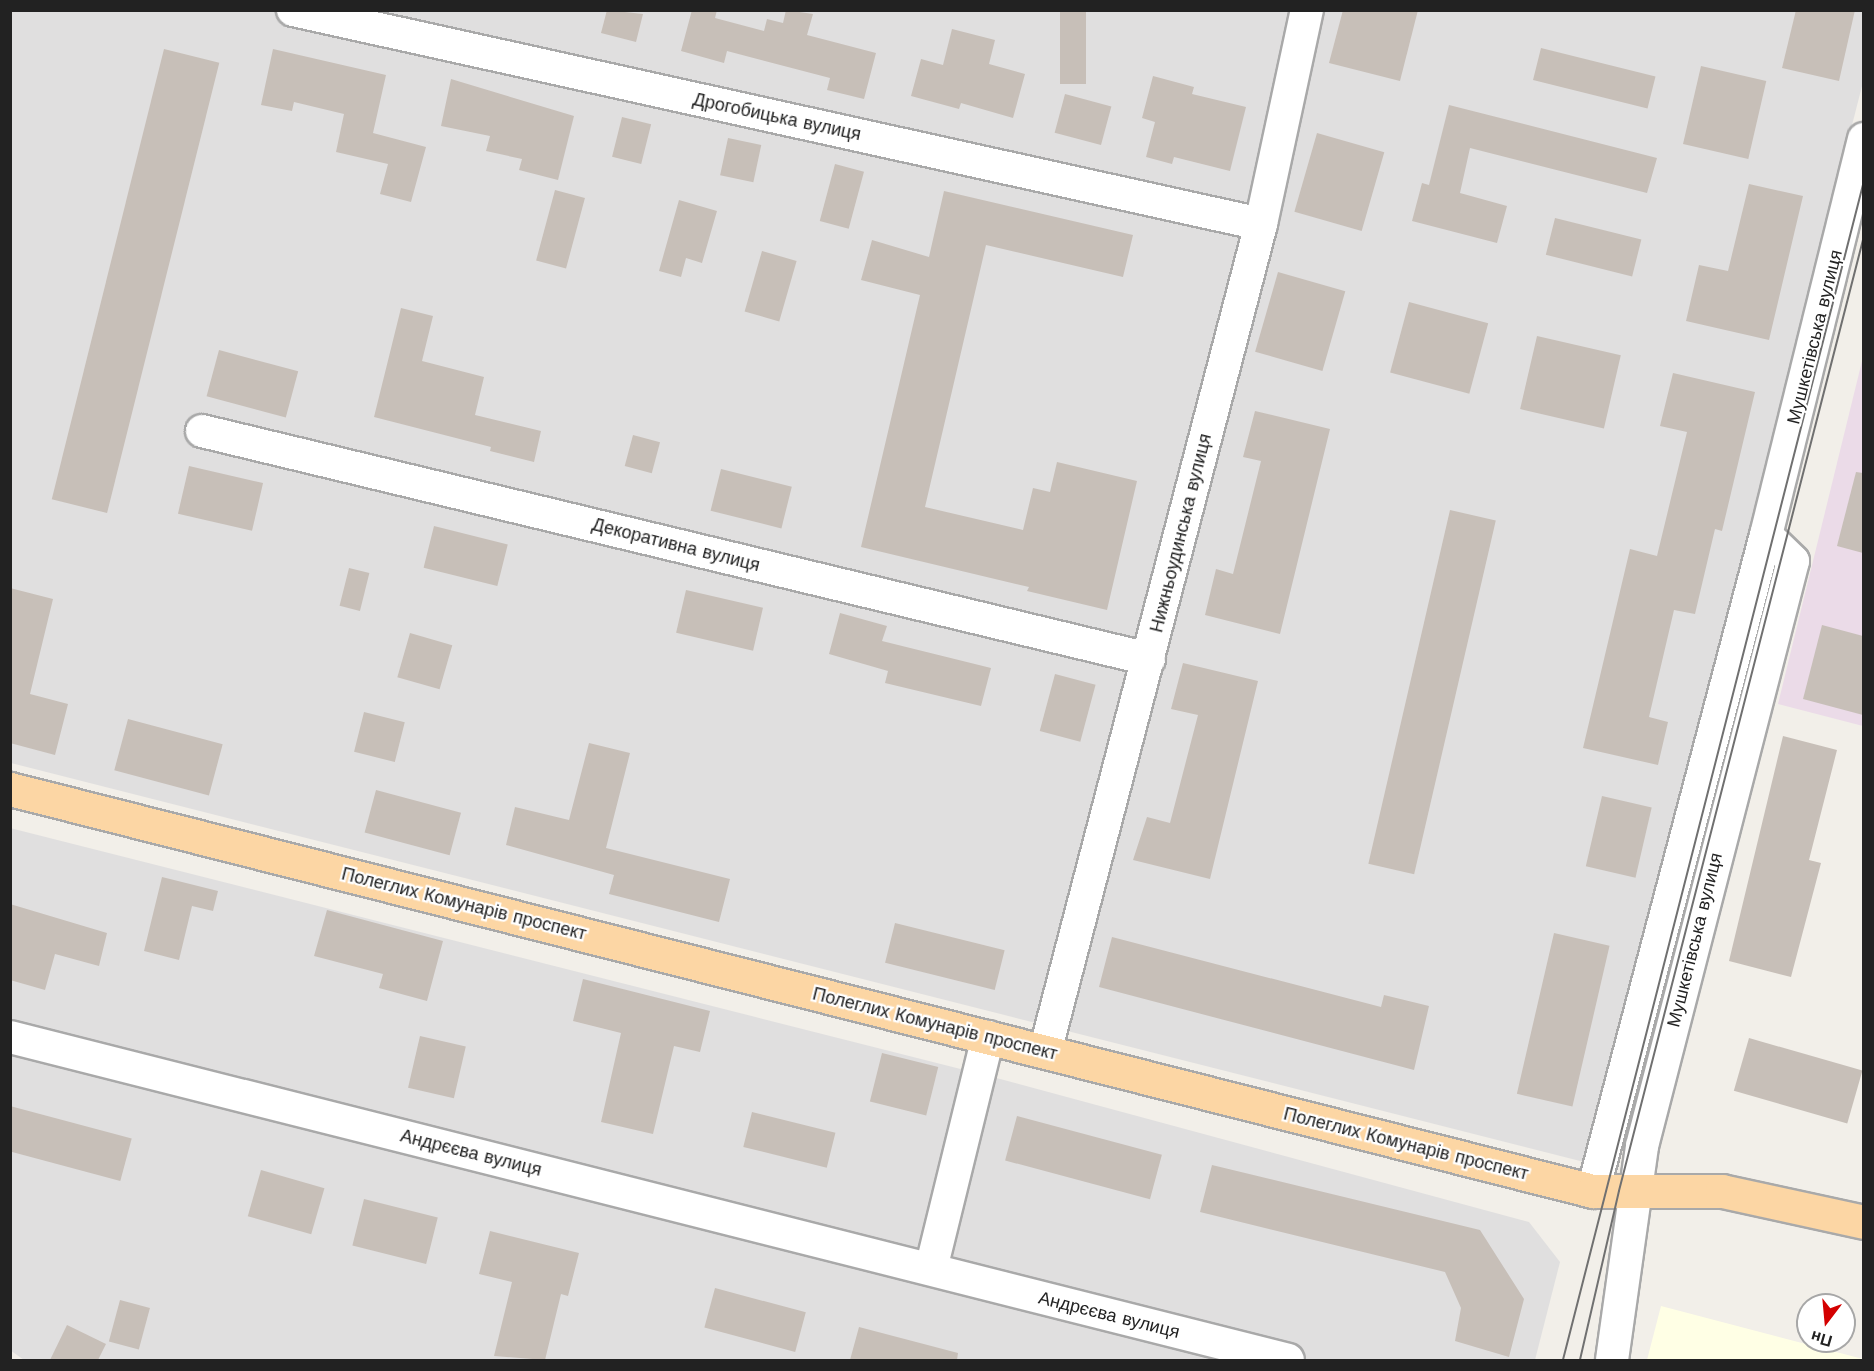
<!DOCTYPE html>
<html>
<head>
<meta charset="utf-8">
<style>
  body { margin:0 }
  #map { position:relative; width:1874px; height:1371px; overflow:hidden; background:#f2efe9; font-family:"Work Sans",sans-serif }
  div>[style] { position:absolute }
  .residential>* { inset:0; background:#e0dfdf }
  .industrial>* { inset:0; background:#ebdbe8 }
  .education>* { inset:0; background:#ffffe5 }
  .building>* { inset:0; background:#c7bfb8; transform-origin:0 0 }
  .roads { filter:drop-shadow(2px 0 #a9a9a9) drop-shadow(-2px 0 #a9a9a9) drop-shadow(0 2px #a9a9a9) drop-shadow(0 -2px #a9a9a9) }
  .street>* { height:32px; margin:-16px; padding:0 16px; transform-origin:16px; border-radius:16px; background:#fff }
  .primary>* { height:33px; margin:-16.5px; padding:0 16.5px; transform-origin:16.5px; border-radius:16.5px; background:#fcd6a4 }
  .tram>* { height:1.5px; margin:-0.75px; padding:0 0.75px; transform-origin:0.75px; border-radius:0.75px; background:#707070 }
  span { translate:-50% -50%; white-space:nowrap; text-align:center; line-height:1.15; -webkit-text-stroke:4.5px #fff; paint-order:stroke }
  .street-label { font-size:18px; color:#222 }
  .frame { position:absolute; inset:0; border:12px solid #222; pointer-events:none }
  .north { position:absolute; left:1796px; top:1293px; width:60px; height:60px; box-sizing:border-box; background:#fff; border:2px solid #a7a7a7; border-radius:50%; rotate:196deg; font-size:16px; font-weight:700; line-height:24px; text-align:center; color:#222 }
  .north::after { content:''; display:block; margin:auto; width:21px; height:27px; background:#d40000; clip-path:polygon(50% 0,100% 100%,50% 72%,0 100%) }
</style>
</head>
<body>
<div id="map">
  <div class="residential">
    <div style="clip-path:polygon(10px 11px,1863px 11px,1863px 82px,1588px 1163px,11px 763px)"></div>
    <div style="clip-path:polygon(10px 828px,1004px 1080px,1529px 1222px,1560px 1262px,1535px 1360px,24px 1360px,10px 1350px)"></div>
  </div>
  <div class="industrial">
    <div style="clip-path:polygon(1863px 357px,1863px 726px,1778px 704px)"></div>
  </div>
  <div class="education">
    <div style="clip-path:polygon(1661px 1306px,1863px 1359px,1863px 1360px,1647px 1360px)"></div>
  </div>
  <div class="building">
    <div style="clip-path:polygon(607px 10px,643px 14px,636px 42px,601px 33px)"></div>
    <div style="clip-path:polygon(692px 10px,717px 10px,715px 18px,764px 31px,767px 19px,783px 23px,786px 10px,813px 14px,807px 35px,876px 53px,864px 99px,827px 90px,830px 78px,727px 51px,724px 63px,681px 51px)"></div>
    <div style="left:1060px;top:10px;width:26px;height:74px"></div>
    <div style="clip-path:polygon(1343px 10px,1418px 10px,1400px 81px,1329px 63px)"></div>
    <div style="clip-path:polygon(1796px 10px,1855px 10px,1839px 81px,1782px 68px)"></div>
    <div style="clip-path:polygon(952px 29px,995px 40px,989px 64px,1025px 74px,1013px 118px,961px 103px,959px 109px,911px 96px,921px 59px,943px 65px)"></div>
    <div style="left:1541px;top:48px;width:118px;height:33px;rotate:14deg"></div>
    <div style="left:164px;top:49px;width:57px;height:464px;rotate:14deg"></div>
    <div style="clip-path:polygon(273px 49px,386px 75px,373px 133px,426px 147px,411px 202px,380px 194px,388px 164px,336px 152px,344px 114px,294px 102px,292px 111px,261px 105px)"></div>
    <div style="left:1701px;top:66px;width:67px;height:80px;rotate:13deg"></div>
    <div style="clip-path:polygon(1153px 76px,1194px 87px,1192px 94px,1246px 107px,1230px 171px,1174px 157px,1172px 164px,1146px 157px,1155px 122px,1142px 118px)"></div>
    <div style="clip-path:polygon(451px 79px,574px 116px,558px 180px,519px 170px,522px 159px,486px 151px,490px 136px,441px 126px)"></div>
    <div style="left:1065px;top:94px;width:48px;height:40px;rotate:15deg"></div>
    <div style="clip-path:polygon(1449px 105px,1657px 158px,1647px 193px,1470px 148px,1460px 193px,1507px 206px,1497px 243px,1412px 221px,1422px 183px,1429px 185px)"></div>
    <div style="left:622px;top:117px;width:30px;height:41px;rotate:14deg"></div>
    <div style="left:1317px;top:133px;width:70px;height:82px;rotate:16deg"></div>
    <div style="left:728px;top:138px;width:34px;height:38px;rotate:12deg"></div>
    <div style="left:835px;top:164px;width:30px;height:59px;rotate:15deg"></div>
    <div style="clip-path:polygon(1749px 184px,1803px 196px,1769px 340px,1686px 321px,1699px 265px,1728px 271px)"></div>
    <div style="left:555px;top:190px;width:31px;height:73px;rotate:15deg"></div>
    <div style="clip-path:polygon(944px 191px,1133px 235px,1123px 277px,986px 245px,925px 507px,1023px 530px,1033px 488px,1050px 492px,1057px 462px,1137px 481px,1107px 610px,1027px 591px,1029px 587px,861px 547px,920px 295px,861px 280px,872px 240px,929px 257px)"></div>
    <div style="clip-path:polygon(679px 200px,717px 211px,702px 263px,686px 258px,681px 277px,659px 271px)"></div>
    <div style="left:1555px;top:218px;width:89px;height:38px;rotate:14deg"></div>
    <div style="left:762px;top:251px;width:36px;height:63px;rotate:16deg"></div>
    <div style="left:1278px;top:272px;width:70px;height:83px;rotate:16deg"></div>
    <div style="left:1409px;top:302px;width:82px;height:73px;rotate:15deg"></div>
    <div style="clip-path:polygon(401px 308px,433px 316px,422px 361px,484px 377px,475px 415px,541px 431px,534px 462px,490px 451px,491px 447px,374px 417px)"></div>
    <div style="left:1537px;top:336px;width:86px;height:75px;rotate:13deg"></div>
    <div style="left:219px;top:350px;width:82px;height:48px;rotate:15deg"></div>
    <div style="clip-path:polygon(1673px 373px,1755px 392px,1722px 531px,1715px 529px,1695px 614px,1674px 610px,1649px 717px,1668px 722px,1658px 765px,1583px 748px,1630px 549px,1657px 556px,1687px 432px,1660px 426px)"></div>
    <div style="clip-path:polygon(1255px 411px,1330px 429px,1280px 634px,1205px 615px,1216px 569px,1233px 574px,1261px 461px,1243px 457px)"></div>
    <div style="left:633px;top:435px;width:28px;height:32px;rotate:15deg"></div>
    <div style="left:189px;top:466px;width:76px;height:49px;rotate:13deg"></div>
    <div style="left:721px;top:469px;width:73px;height:43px;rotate:14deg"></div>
    <div style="clip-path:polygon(1856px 472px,1863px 473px,1863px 553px,1837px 546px)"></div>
    <div style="left:1450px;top:510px;width:47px;height:363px;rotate:13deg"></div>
    <div style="left:434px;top:526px;width:76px;height:43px;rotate:14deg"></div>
    <div style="left:349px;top:568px;width:21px;height:39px;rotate:14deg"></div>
    <div style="clip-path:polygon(10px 588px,53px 599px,30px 694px,68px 704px,55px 755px,10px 743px)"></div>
    <div style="left:686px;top:590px;width:79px;height:44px;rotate:13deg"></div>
    <div style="clip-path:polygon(840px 613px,887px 626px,882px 641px,991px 668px,981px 706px,885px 683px,888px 671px,829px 654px)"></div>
    <div style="clip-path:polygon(1822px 625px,1863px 636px,1863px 715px,1803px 699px)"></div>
    <div style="left:410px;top:633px;width:44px;height:46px;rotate:16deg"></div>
    <div style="clip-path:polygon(1183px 663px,1258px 681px,1210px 879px,1133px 860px,1147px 817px,1170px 823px,1198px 715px,1171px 709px)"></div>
    <div style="left:1055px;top:674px;width:42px;height:59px;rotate:15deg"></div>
    <div style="left:364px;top:712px;width:42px;height:41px;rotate:14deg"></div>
    <div style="left:128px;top:719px;width:98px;height:53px;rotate:15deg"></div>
    <div style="clip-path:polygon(1783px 736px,1837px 750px,1809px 860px,1821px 863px,1791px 977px,1729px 961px)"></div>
    <div style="clip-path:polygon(589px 743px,630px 753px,606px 848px,730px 879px,719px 922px,609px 894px,614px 875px,506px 845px,515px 807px,569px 820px)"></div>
    <div style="left:376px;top:790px;width:88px;height:44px;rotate:15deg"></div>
    <div style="left:1602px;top:796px;width:51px;height:72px;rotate:13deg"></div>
    <div style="clip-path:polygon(162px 877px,218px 891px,213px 911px,192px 906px,179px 960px,144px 951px)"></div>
    <div style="clip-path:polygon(10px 904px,107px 933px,99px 966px,55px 954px,45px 990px,10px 980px)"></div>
    <div style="clip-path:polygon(327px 910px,443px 941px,427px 1001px,379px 988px,383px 974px,314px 956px)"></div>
    <div style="left:895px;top:923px;width:113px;height:41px;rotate:14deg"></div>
    <div style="left:1554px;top:933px;width:57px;height:165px;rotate:13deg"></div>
    <div style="clip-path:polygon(1112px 937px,1381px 1007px,1384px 995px,1429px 1006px,1414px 1070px,1099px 987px)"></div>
    <div style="clip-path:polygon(583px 979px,710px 1011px,700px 1052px,674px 1046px,653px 1134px,601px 1122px,621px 1033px,573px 1021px)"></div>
    <div style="left:420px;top:1036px;width:47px;height:53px;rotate:13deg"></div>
    <div style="left:1749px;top:1038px;width:118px;height:55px;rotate:16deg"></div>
    <div style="left:882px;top:1053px;width:58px;height:50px;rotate:14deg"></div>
    <div style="left:10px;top:1106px;width:126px;height:44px;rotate:15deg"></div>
    <div style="left:752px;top:1112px;width:86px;height:36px;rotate:14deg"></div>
    <div style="left:1017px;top:1116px;width:150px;height:46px;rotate:15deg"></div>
    <div style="clip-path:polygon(1212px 1165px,1480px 1230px,1524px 1299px,1509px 1357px,1455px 1341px,1461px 1308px,1445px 1272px,1200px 1212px)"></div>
    <div style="left:261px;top:1170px;width:66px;height:48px;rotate:16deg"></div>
    <div style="left:364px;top:1199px;width:76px;height:48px;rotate:14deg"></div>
    <div style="clip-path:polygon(490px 1231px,579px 1253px,568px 1296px,561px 1294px,545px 1360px,494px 1356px,512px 1282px,479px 1274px)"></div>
    <div style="left:715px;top:1288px;width:94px;height:41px;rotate:15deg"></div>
    <div style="left:120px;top:1300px;width:31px;height:43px;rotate:15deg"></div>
    <div style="clip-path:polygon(67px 1325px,106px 1344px,98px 1360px,50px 1360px)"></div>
    <div style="clip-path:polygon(859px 1327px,958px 1353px,957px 1360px,850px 1360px)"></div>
  </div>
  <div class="roads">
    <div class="street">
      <div style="left:293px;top:10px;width:991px;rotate:12.47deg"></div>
      <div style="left:202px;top:431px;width:974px;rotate:13.54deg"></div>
      <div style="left:10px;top:1037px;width:1318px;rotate:14.18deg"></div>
      <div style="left:1045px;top:1052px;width:856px;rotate:-75.38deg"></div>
      <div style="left:1261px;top:224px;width:219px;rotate:-77.9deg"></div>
      <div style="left:1593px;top:1191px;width:678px;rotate:-75.23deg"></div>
      <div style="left:1766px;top:535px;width:408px;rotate:-76.1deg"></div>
      <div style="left:931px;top:1269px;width:239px;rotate:-76.2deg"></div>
      <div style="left:1612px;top:1360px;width:216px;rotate:-82deg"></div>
      <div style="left:1642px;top:1146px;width:604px;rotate:-75.53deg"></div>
      <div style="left:1793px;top:561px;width:37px;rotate:-136deg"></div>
    </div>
    <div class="primary">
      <div style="left:10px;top:789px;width:1633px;rotate:14.25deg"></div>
      <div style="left:1593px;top:1191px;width:129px"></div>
      <div style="left:1722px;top:1191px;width:145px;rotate:12.3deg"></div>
    </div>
  </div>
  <div class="tram">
    <div style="left:1563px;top:1360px;width:1217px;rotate:-75.68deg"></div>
    <div style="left:1580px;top:1360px;width:173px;rotate:-77deg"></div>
    <div style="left:1619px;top:1191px;width:986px;rotate:-75.61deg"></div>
  </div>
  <div class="street-label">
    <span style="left:777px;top:117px;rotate:12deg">Дрогобицька вулиця</span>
    <span style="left:1815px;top:337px;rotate:-76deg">Мушкетівська вулиця</span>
    <span style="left:1181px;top:533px;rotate:-76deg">Нижньоудинська вулиця</span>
    <span style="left:676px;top:545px;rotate:14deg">Декоративна вулиця</span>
    <span style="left:464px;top:904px;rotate:14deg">Полеглих Комунарів проспект</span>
    <span style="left:1695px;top:940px;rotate:-76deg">Мушкетівська вулиця</span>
    <span style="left:935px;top:1024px;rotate:14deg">Полеглих Комунарів проспект</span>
    <span style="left:1406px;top:1144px;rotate:14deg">Полеглих Комунарів проспект</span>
    <span style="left:471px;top:1153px;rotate:14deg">Андрєєва вулиця</span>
    <span style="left:1109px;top:1315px;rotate:14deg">Андрєєва вулиця</span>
  </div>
  <div class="frame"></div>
  <div class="north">Пн</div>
</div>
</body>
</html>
